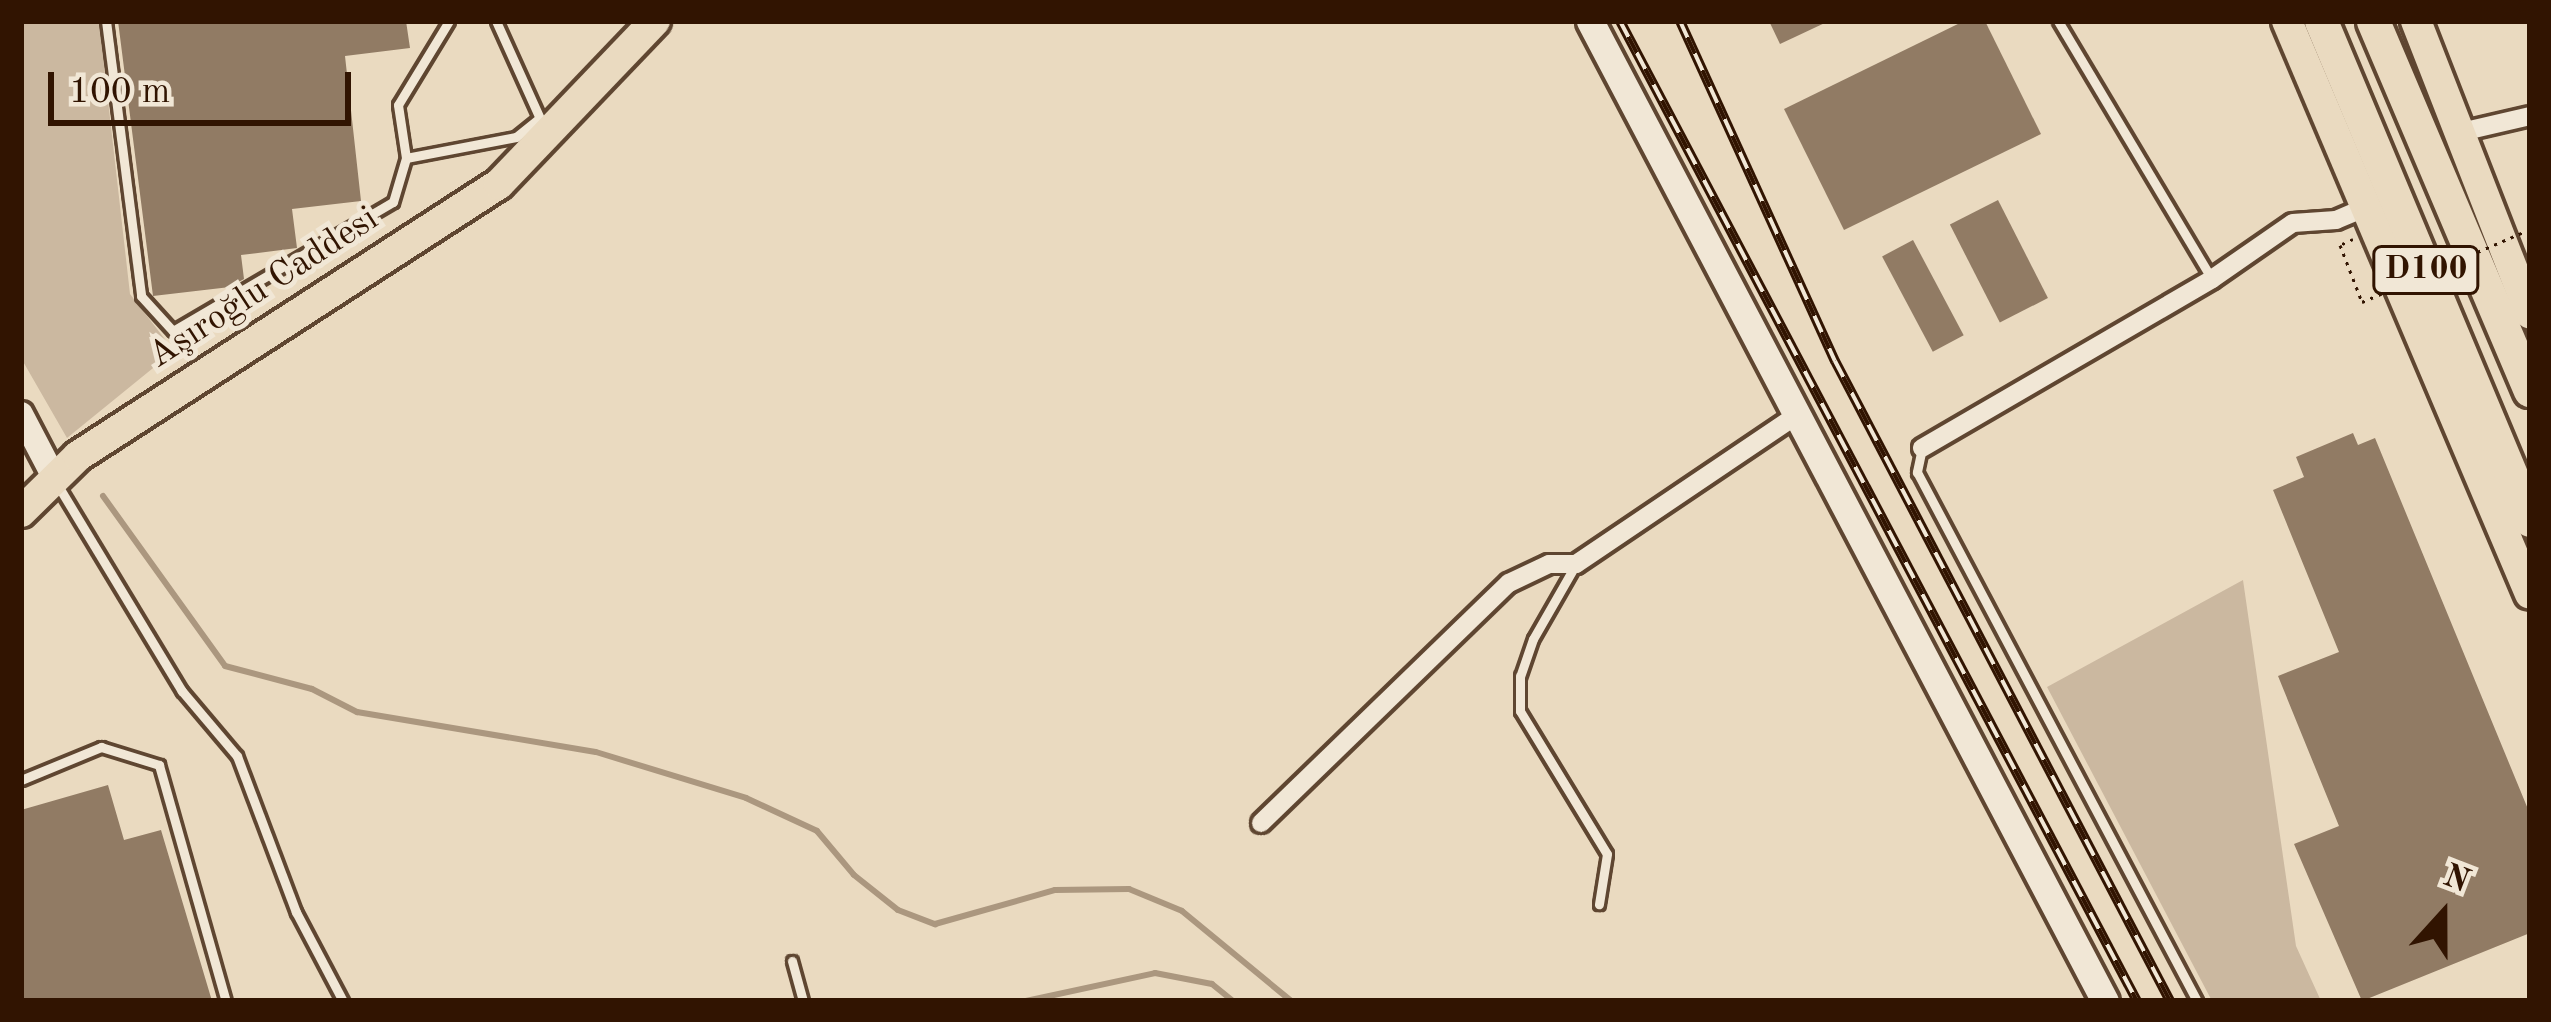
<!DOCTYPE html>
<html>
<head>
<meta charset="utf-8">
<style>
  body { margin:0 }
  #map { position:relative; width:2551px; height:1022px; overflow:hidden; background:#eadac0; font-family:"Old Standard TT",serif }
  div>[style] { position:absolute }
  .green>* { inset:0; background:#cbb8a0 }
  .stream>* { height:6px; margin:-3px; padding:0 3px; transform-origin:3px; border-radius:3px; background:#ab977f }
  .building>* { inset:0; background:#917b64; transform-origin:0 0 }
  .path>* { height:3px; margin-top:-1.5px; transform-origin:0; background:repeating-linear-gradient(90deg,#311401 0 3px,transparent 0 9px) }
  .roads { filter:drop-shadow(3px 0 #5f4631) drop-shadow(-3px 0 #5f4631) drop-shadow(0 3px #5f4631) drop-shadow(0 -3px #5f4631) }
  .service>* { height:9px; margin:-4.5px; padding:0 4.5px; transform-origin:4.5px; border-radius:4.5px; background:#f1e7d6 }
  .minor>* { height:18px; margin:-9px; padding:0 9px; transform-origin:9px; border-radius:9px; background:#f1e7d6 }
  .tertiary>* { height:24px; margin:-12px; padding:0 12px; transform-origin:12px; border-radius:12px; background:#f1e7d6 }
  .secondary>* { height:27px; margin:-13.5px; padding:0 13.5px; transform-origin:13.5px; border-radius:13.5px; background:#f1e7d6 }
  .primary>* { height:30px; margin:-15px; padding:0 15px; transform-origin:15px; border-radius:15px; background:#eadac0 }
  .trunk>* { height:33px; margin:-16.5px; padding:0 16.5px; transform-origin:16.5px; border-radius:16.5px; background:#eadac0 }
  .rail>* { height:10px; margin-top:-5px; transform-origin:0; background:repeating-linear-gradient(90deg,#f1e7d6 0 18px,#311401 0 36px); box-sizing:border-box; border-block:3px solid #311401 }
  .path-bridge>* { height:3px; margin-top:-1.5px; transform-origin:0; background:repeating-linear-gradient(90deg,#311401 0 3px,transparent 0 9px) }
  span { translate:-50% -50%; white-space:nowrap; text-align:center; line-height:1.15; -webkit-text-stroke:10px #f1e7d6; paint-order:stroke }
  .shield-label span { padding:3px 9px; background:#f1e7d6; border:3px solid; border-radius:9px; -webkit-text-stroke-width:0 }
  .shield-label { font-size:33px; color:#311401; font-weight:700 }
  .street-label { font-size:36px; color:#311401 }
  .frame { position:absolute; inset:0; border:24px solid #311401; pointer-events:none }
  .north { position:absolute; left:2383px; top:854px; width:120px; height:120px; -webkit-text-stroke:9px #f1e7d6; paint-order:stroke; rotate:21deg; font-size:33px; font-weight:700; line-height:48px; text-align:center; color:#311401 }
  .north::after { content:''; display:block; margin:auto; width:42px; height:54px; background:#311401; clip-path:polygon(50% 0,100% 100%,50% 72%,0 100%) }
  .scale { position:absolute; left:48px; top:72px; width:303px; height:54px; box-sizing:border-box; border:6px solid #311401; border-top:0; padding-left:15px; font-size:36px; line-height:42px; white-space:nowrap; color:#311401; -webkit-text-stroke:9px #f1e7d6; paint-order:stroke }
</style>
</head>
<body>
<div id="map">
  <div class="green">
    <div style="clip-path:polygon(21px 21px,99px 21px,130px 294px,174px 351px,67px 438px,21px 358px)"></div>
    <div style="clip-path:polygon(2243px 580px,2296px 946px,2321px 1001px,2212px 1001px,2047px 687px)"></div>
  </div>
  <div class="stream">
    <div style="left:103px;top:496px;width:209px;rotate:54.3deg"></div>
    <div style="left:225px;top:666px;width:90px;rotate:14.8deg"></div>
    <div style="left:312px;top:689px;width:51px;rotate:27.1deg"></div>
    <div style="left:357px;top:712px;width:242px;rotate:9.5deg"></div>
    <div style="left:596px;top:752px;width:157px;rotate:17deg"></div>
    <div style="left:746px;top:798px;width:78px;rotate:24.9deg"></div>
    <div style="left:817px;top:831px;width:57px;rotate:49.9deg"></div>
    <div style="left:854px;top:875px;width:56px;rotate:38.5deg"></div>
    <div style="left:898px;top:910px;width:40px;rotate:21deg"></div>
    <div style="left:935px;top:924px;width:125px;rotate:-15.8deg"></div>
    <div style="left:1055px;top:890px;width:74px;rotate:-0.8deg"></div>
    <div style="left:1129px;top:889px;width:57px;rotate:22.5deg"></div>
    <div style="left:1182px;top:911px;width:141px;rotate:39.5deg"></div>
    <div style="left:1026px;top:1001px;width:132px;rotate:-12.2deg"></div>
    <div style="left:1155px;top:973px;width:58px;rotate:10.9deg"></div>
    <div style="left:1212px;top:984px;width:27px;rotate:39deg"></div>
  </div>
  <div class="building">
    <div style="clip-path:polygon(118px 21px,406px 21px,410px 48px,345px 56px,361px 201px,292px 209px,297px 248px,241px 255px,244px 279px,230px 287px,153px 296px)"></div>
    <div style="clip-path:polygon(1769px 21px,1829px 21px,1780px 44px)"></div>
    <div style="clip-path:polygon(1964px 21px,1985px 21px,2041px 134px,1844px 230px,1784px 109px)"></div>
    <div style="left:1998px;top:200px;width:110px;height:54px;rotate:63deg"></div>
    <div style="left:1913px;top:240px;width:108px;height:35px;rotate:62deg"></div>
    <div style="clip-path:polygon(2353px 433px,2358px 445px,2375px 438px,2530px 814px,2530px 933px,2362px 1001px,2294px 844px,2339px 826px,2278px 676px,2339px 652px,2273px 490px,2304px 477px,2296px 457px)"></div>
    <div style="clip-path:polygon(108px 785px,124px 840px,161px 830px,212px 1001px,21px 1001px,21px 810px)"></div>
  </div>
  <div class="path">
    <div style="left:2353px;top:239px;width:14px;rotate:155deg"></div>
    <div style="left:2340px;top:245px;width:61px;rotate:68.9deg"></div>
  </div>
  <div class="roads">
    <div class="service">
      <div style="left:106px;top:21px;width:277px;rotate:82.7deg"></div>
      <div style="left:141px;top:296px;width:47px;rotate:47.6deg"></div>
      <div style="left:173px;top:331px;width:255px;rotate:-30.4deg"></div>
      <div style="left:393px;top:202px;width:46px;rotate:-73.5deg"></div>
      <div style="left:449px;top:21px;width:98px;rotate:121.3deg"></div>
      <div style="left:398px;top:105px;width:54px;rotate:81.4deg"></div>
      <div style="left:406px;top:158px;width:112px;rotate:-10.8deg"></div>
      <div style="left:516px;top:137px;width:28px;rotate:-39deg"></div>
      <div style="left:496px;top:21px;width:112px;rotate:65.7deg"></div>
      <div style="left:2058px;top:21px;width:300px;rotate:59.2deg"></div>
      <div style="left:1922px;top:448px;width:25px;rotate:102deg"></div>
      <div style="left:1917px;top:472px;width:599px;rotate:62.11deg"></div>
      <div style="left:57px;top:484px;width:242px;rotate:58.9deg"></div>
      <div style="left:182px;top:691px;width:85px;rotate:49.8deg"></div>
      <div style="left:237px;top:756px;width:167px;rotate:69.3deg"></div>
      <div style="left:296px;top:912px;width:101px;rotate:62.2deg"></div>
      <div style="left:1576px;top:564px;width:86px;rotate:119.8deg"></div>
      <div style="left:1533px;top:639px;width:39px;rotate:109deg"></div>
      <div style="left:1520px;top:676px;width:35px;rotate:90deg"></div>
      <div style="left:1520px;top:711px;width:167px;rotate:58.7deg"></div>
      <div style="left:1607px;top:854px;width:51px;rotate:99.1deg"></div>
      <div style="left:21px;top:780px;width:87px;rotate:-22.4deg"></div>
      <div style="left:101px;top:747px;width:61px;rotate:17.2deg"></div>
      <div style="left:159px;top:765px;width:245px;rotate:74.2deg"></div>
      <div style="left:792px;top:961px;width:41px;rotate:74.6deg"></div>
    </div>
    <div class="minor">
      <div style="left:2457px;top:133px;width:75px;rotate:-13.1deg"></div>
      <div style="left:1922px;top:448px;width:336px;rotate:-30.2deg"></div>
      <div style="left:2212px;top:279px;width:98px;rotate:-34.7deg"></div>
      <div style="left:2293px;top:223px;width:43px;rotate:-4deg"></div>
      <div style="left:2336px;top:220px;width:33px;rotate:-23deg"></div>
      <div style="left:1261px;top:823px;width:345px;rotate:-44.1deg"></div>
      <div style="left:1509px;top:583px;width:44px;rotate:-25.4deg"></div>
      <div style="left:1549px;top:564px;width:27px"></div>
      <div style="left:1576px;top:564px;width:270px;rotate:-34deg"></div>
    </div>
    <div class="tertiary">
      <div style="left:21px;top:414px;width:73px;rotate:62.4deg"></div>
    </div>
    <div class="secondary">
      <div style="left:1590px;top:21px;width:1107px;rotate:62.28deg"></div>
    </div>
    <div class="primary">
      <div style="left:2287px;top:21px;width:622px;rotate:67.02deg"></div>
      <div style="left:2416px;top:21px;width:314px;rotate:68.7deg"></div>
      <div style="left:21px;top:512px;width:80px;rotate:-44.5deg"></div>
      <div style="left:78px;top:456px;width:501px;rotate:-32.87deg"></div>
      <div style="left:499px;top:184px;width:226px;rotate:-46.3deg"></div>
    </div>
    <div class="trunk">
      <div style="left:2321px;top:21px;width:541px;rotate:67.27deg"></div>
      <div style="left:2373px;top:21px;width:401px;rotate:67deg"></div>
    </div>
  </div>
  <div class="rail">
    <div style="left:1620px;top:21px;width:1108px;rotate:62.19deg"></div>
    <div style="left:1680px;top:21px;width:374px;rotate:65.5deg"></div>
    <div style="left:1835px;top:361px;width:722px;rotate:62.37deg"></div>
  </div>
  <div class="path-bridge">
    <div style="left:2362px;top:302px;width:179px;rotate:-23.4deg"></div>
  </div>
  <div class="shield-label">
    <span style="left:2426px;top:270px">D100</span>
  </div>
  <div class="street-label">
    <span style="left:264px;top:289px;rotate:-33deg">Aşıroğlu Caddesi</span>
  </div>
  <div class="frame"></div>
  <div class="north">N</div>
  <div class="scale">100 m</div>
</div>
</body>
</html>
